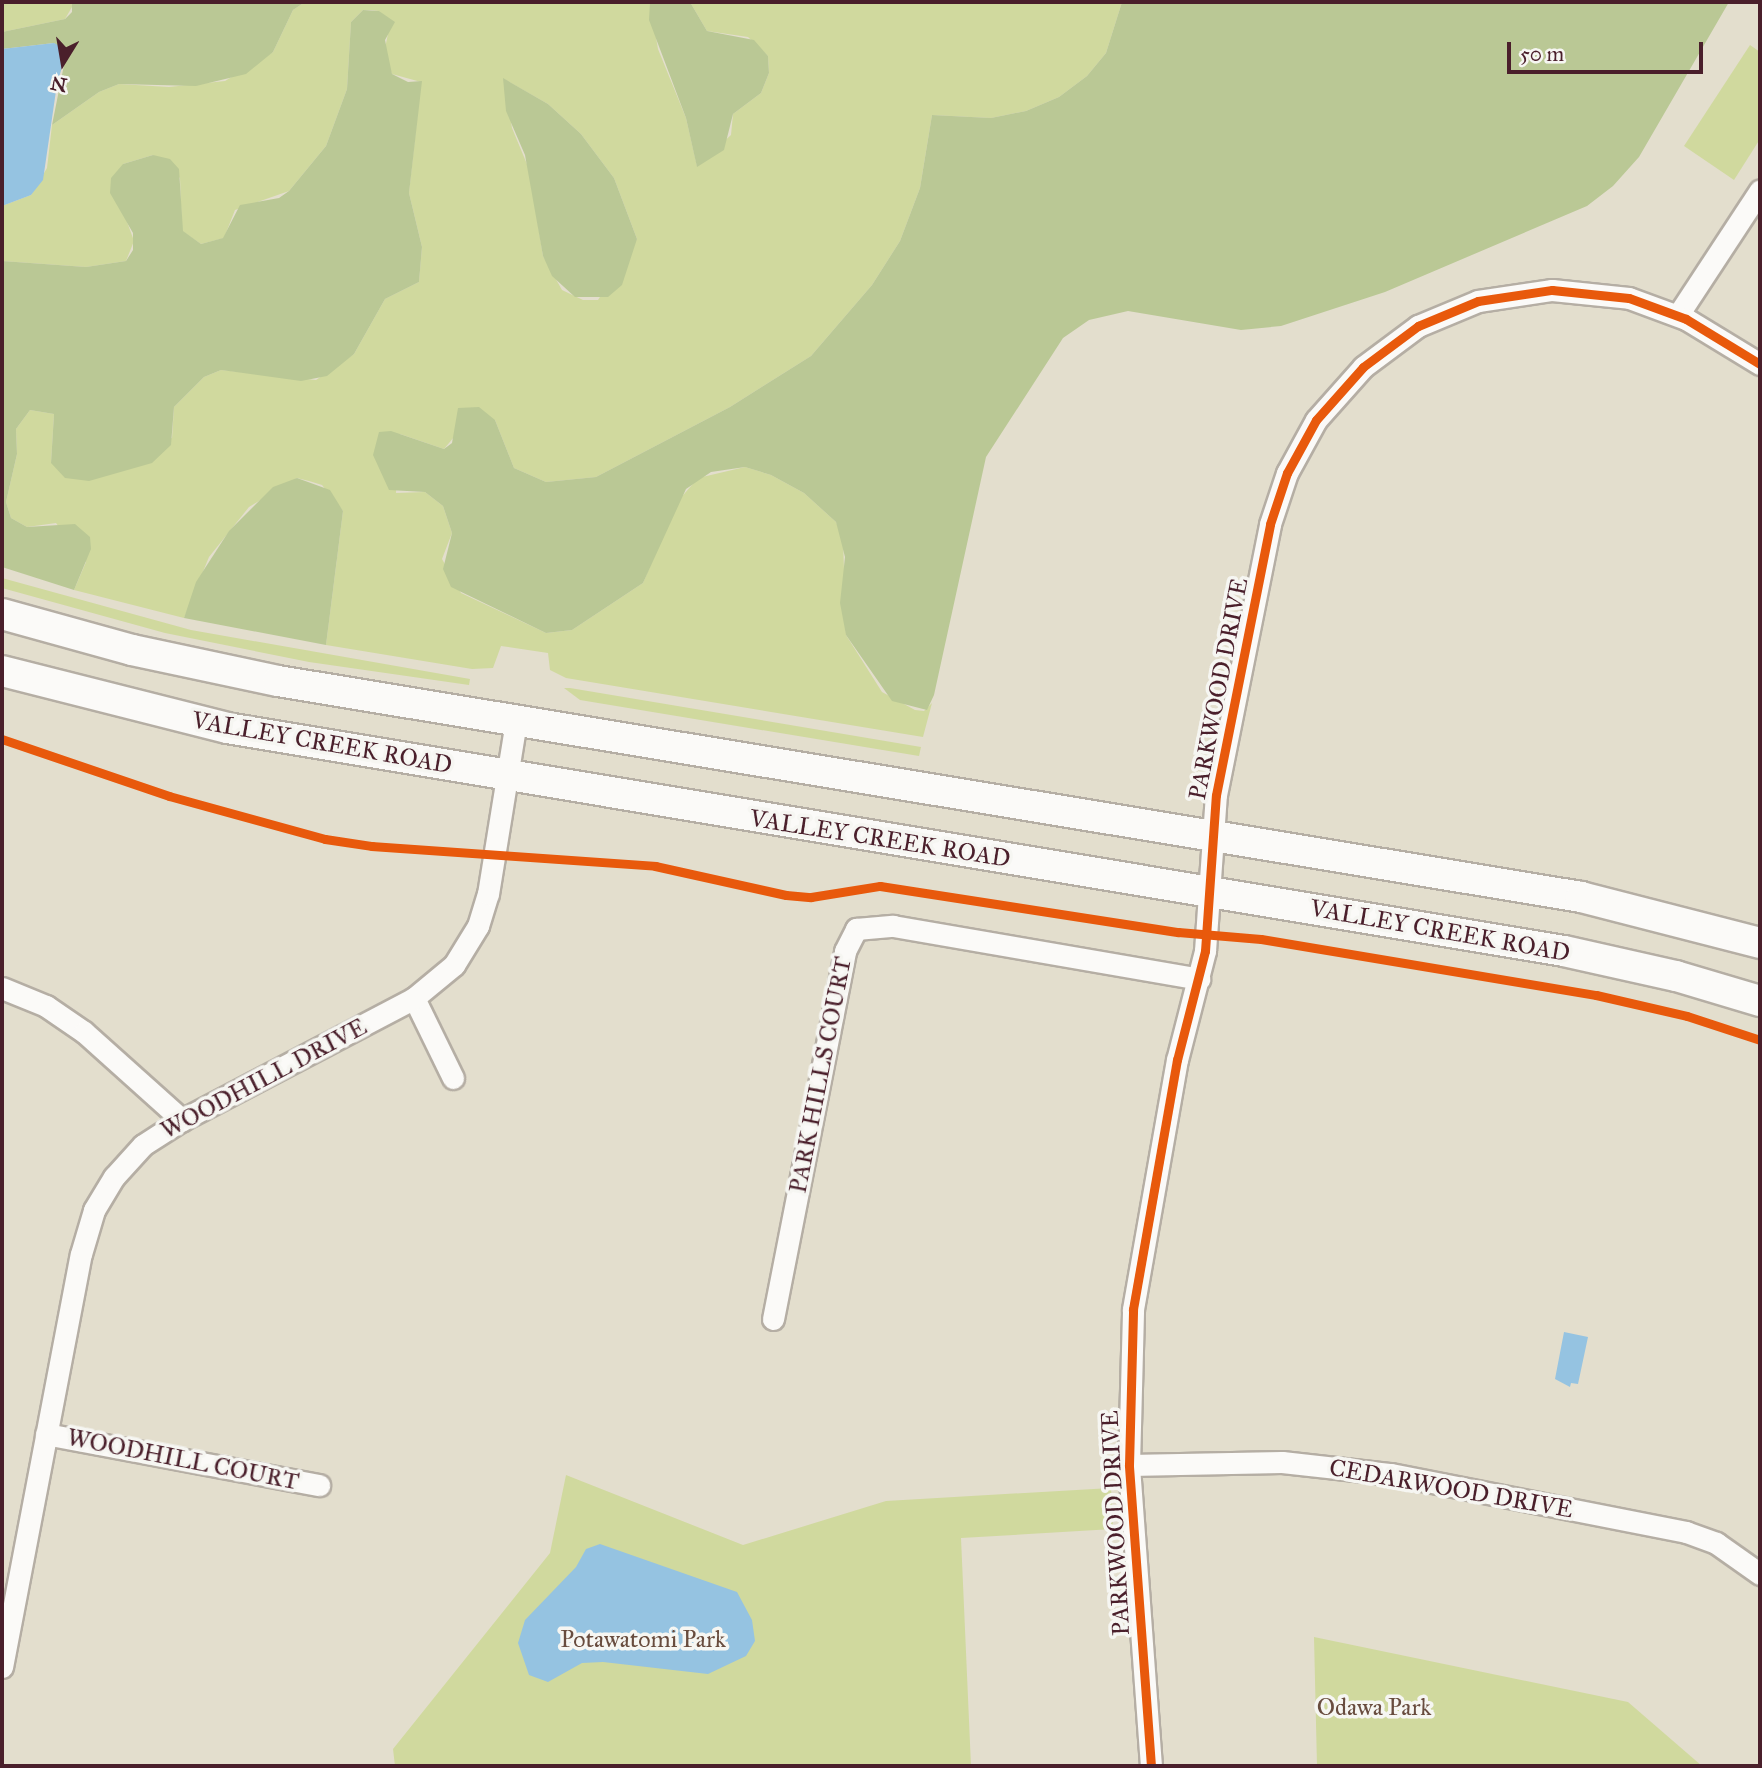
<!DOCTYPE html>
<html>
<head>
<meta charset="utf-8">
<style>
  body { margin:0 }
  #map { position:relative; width:1762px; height:1768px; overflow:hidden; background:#e3decd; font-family:"IM FELL Great Primer",serif }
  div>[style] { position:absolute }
  .green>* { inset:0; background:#d0d99e }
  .forest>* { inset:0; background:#bac895 }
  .water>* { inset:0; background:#95c3e1 }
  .roads { filter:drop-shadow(2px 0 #b5aea4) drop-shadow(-2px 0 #b5aea4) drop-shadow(0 2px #b5aea4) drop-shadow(0 -2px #b5aea4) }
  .minor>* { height:21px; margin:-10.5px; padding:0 10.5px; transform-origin:10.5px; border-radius:10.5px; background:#fbfaf8 }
  .secondary>* { height:30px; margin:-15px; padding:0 15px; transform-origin:15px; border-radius:15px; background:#fbfaf8 }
  .cycleway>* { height:9px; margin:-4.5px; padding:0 4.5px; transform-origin:4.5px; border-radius:4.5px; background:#e8590c }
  span { translate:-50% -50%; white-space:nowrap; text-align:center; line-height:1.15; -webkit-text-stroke:7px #f6f6f2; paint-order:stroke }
  .street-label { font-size:24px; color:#4a1f2b }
  .park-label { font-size:24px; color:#684c3e }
  .frame { position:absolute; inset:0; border:4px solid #4a1f2b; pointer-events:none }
  .north { position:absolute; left:28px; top:28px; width:70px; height:70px; -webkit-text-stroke:5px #f6f6f2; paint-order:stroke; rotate:191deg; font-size:19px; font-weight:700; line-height:28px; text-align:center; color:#4a1f2b }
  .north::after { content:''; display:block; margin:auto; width:24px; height:32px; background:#4a1f2b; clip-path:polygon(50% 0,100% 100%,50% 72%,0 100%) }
  .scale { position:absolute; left:1507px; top:42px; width:196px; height:32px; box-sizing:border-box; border:4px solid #4a1f2b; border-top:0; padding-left:9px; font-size:21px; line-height:24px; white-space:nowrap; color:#4a1f2b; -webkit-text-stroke:5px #f6f6f2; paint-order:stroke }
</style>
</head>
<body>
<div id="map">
  <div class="green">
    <div style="clip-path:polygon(2px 2px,72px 2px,72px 7px,65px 19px,2px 32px)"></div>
    <div style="clip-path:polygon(evenodd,305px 2px,650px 2px,658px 49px,686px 118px,697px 166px,731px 135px,733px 114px,761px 93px,769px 73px,768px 56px,748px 37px,707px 31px,690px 2px,1122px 2px,1106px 53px,1087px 76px,1059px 97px,1026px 111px,991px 118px,932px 115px,920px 188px,900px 241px,872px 285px,811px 356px,730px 407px,596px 477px,546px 482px,514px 468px,495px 420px,454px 437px,444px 449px,400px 434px,396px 493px,425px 492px,443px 506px,452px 533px,442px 559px,461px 593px,546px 633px,572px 630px,643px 583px,678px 501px,698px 478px,745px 467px,771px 475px,804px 493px,836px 522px,843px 538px,846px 635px,882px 692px,915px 710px,924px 711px,932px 703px,923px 737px,566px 678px,550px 670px,548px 653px,501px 646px,493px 668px,472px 669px,326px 645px,343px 511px,322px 485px,309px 481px,297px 478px,249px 507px,209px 557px,184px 618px,74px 590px,86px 562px,56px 523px,27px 527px,11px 518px,6px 502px,17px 454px,16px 429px,30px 410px,54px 414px,51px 463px,172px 438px,174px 407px,204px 377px,221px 370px,316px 380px,354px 354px,385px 299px,419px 282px,422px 247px,409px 193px,421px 82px,392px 74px,384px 53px,389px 29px,379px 11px,371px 10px,363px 10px,351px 22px,347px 89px,326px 146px,289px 191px,235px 210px,224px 238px,201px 244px,182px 231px,180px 178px,153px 155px,123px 164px,126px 219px,134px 241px,126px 261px,86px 267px,2px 261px,2px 206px,31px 195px,47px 168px,52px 125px,99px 92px,119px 84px,169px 87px,225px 81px,273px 52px,293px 10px,305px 2px,504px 79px,548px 104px,581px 134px,614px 178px,637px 239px,598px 300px,583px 300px,562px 290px,543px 256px,529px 169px,512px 128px,504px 79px)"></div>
    <div style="clip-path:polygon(1750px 45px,1760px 52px,1760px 139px,1734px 180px,1684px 146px)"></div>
    <div style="clip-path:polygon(2px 578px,191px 630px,470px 679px,469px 685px,309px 662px,165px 633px,2px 588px)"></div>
    <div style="clip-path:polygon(564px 688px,570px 688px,921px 747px,919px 756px,580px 700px)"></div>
    <div style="clip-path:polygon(566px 1475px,743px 1545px,886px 1501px,1111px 1488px,1113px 1529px,961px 1538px,971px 1766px,395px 1766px,393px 1749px,550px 1553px)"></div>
    <div style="clip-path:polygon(1314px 1637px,1628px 1702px,1702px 1766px,1317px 1766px)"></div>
  </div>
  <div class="forest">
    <div style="clip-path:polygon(72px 2px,305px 2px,293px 10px,273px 52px,246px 74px,196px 86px,119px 84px,99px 92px,52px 125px,66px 55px,54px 43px,2px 49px,2px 32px,65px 19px,72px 12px)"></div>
    <div style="clip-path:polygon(650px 2px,690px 2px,707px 31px,754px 40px,768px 56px,769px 73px,761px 93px,733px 114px,724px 150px,697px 167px,686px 118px,649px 20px)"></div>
    <div style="clip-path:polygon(1122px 2px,1729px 2px,1639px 157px,1613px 186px,1587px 206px,1385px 292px,1281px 326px,1241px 330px,1128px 311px,1089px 320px,1063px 338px,986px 457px,934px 695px,927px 710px,892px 701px,846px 635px,840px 603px,845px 557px,836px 522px,804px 493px,771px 475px,745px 467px,711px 472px,686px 489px,643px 583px,572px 630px,546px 633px,451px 587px,443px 569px,452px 533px,443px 506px,425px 492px,389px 490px,373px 455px,379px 432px,391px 431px,444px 449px,452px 443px,458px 408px,479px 407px,495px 420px,514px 468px,546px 482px,596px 477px,730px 407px,811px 356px,872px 285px,900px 241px,920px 188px,932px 115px,991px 118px,1026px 111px,1059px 97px,1087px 76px,1106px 53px)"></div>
    <div style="clip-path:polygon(363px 10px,379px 11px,395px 22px,385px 40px,392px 74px,408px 82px,422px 81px,409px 193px,422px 247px,419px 282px,385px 299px,354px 354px,327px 376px,301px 381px,221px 370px,204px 377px,174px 407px,171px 445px,152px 463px,89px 481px,65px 478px,51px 463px,54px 414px,30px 410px,16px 429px,17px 454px,6px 502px,11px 518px,27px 527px,75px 524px,90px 537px,91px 549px,74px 590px,2px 567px,2px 261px,86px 267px,126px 261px,133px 250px,133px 233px,110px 193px,111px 178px,123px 164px,153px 155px,170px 159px,179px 169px,183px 231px,201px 244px,223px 238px,240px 205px,279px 198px,289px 191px,326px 146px,347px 89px,351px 22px)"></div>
    <div style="clip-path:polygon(503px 78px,548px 104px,581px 134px,614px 178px,637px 239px,622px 285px,608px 297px,575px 297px,552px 276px,543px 256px,525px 155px,506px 111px)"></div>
    <div style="clip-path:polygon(297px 478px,330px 490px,343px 511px,326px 645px,184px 618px,196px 582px,229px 531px,273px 487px)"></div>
  </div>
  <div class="water">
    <div style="clip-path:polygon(54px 43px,67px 50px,57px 84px,43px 180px,31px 195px,2px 206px,2px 49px)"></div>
    <div style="clip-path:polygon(1564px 1332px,1588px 1337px,1578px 1384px,1571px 1383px,1570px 1387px,1555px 1379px)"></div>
    <div style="clip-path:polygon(600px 1544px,737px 1592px,752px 1620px,755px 1641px,746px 1656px,708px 1674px,603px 1662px,582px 1663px,548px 1682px,529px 1675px,518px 1643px,525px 1620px,576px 1567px,586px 1549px)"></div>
  </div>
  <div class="roads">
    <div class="minor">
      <div style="left:1678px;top:315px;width:149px;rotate:-56.7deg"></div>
      <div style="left:2px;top:988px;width:48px;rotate:22.2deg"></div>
      <div style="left:46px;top:1006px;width:46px;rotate:34.4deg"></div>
      <div style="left:84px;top:1032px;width:132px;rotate:41.9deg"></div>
      <div style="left:414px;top:998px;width:89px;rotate:64deg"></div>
      <div style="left:773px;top:1319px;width:375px;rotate:-78.9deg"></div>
      <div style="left:845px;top:951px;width:25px;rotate:-63deg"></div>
      <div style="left:856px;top:929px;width:37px;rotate:-5deg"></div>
      <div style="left:893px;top:926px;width:311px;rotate:9.8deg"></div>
      <div style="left:46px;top:1434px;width:278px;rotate:10.6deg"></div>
      <div style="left:1129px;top:1465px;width:153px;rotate:-1.1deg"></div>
      <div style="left:1282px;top:1462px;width:110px;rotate:6.3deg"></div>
      <div style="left:1391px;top:1474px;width:301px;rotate:11.1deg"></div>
      <div style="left:1686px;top:1532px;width:32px;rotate:20deg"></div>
      <div style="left:1716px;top:1543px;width:54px;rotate:35.2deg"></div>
      <div style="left:2px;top:1667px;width:420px;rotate:-79.2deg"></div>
      <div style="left:81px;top:1254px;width:46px;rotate:-73.5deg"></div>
      <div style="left:94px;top:1210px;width:39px;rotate:-59deg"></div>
      <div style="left:114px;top:1177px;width:43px;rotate:-47.8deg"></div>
      <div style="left:143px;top:1145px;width:46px;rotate:-32.7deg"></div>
      <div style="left:182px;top:1120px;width:262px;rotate:-27.7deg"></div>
      <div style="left:414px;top:998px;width:52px;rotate:-39.5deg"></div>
      <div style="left:454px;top:965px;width:46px;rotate:-58.4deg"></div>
      <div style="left:478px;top:926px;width:34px;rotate:-73deg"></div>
      <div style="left:488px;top:894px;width:175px;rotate:-80.8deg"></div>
      <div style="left:1151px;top:1766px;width:302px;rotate:-94.2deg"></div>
      <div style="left:1129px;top:1465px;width:156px;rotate:-88.5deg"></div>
      <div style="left:1133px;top:1309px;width:253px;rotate:-80deg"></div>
      <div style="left:1177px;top:1060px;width:113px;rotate:-75.6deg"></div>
      <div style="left:1205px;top:951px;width:156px;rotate:-86deg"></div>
      <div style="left:1216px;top:795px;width:276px;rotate:-78.7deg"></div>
      <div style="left:1270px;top:524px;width:54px;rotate:-71.6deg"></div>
      <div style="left:1287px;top:473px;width:60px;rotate:-61.3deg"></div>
      <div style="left:1316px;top:420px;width:71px;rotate:-48.4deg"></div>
      <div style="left:1363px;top:367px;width:69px;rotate:-36.7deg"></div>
      <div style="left:1418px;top:326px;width:65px;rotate:-22.6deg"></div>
      <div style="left:1478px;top:301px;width:75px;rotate:-8.5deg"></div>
      <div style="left:1552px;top:290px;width:77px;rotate:5.9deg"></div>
      <div style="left:1629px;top:298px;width:61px;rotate:20.2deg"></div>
      <div style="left:1686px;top:319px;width:87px;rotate:31.3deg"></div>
    </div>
    <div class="secondary">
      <div style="left:2px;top:614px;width:135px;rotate:15.5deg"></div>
      <div style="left:132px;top:650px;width:149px;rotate:12deg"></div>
      <div style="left:278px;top:681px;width:1321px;rotate:9.41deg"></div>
      <div style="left:1581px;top:897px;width:185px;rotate:14.4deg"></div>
      <div style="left:2px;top:671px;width:232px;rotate:14.2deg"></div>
      <div style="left:227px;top:728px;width:1355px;rotate:9.47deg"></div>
      <div style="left:1564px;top:951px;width:115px;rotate:12.6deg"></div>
      <div style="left:1676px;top:976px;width:88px;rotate:16.6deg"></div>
    </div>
  </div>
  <div class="cycleway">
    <div style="left:2px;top:739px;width:176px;rotate:18.8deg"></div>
    <div style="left:169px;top:796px;width:162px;rotate:15.4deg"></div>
    <div style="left:325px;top:839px;width:48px;rotate:8.5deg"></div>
    <div style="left:372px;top:846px;width:284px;rotate:4deg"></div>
    <div style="left:655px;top:866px;width:134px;rotate:12.5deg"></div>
    <div style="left:786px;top:895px;width:25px;rotate:5deg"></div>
    <div style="left:811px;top:897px;width:70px;rotate:-9.1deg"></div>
    <div style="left:880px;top:886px;width:302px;rotate:8.8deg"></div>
    <div style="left:1178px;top:932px;width:83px;rotate:4.8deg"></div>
    <div style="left:1261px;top:939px;width:340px;rotate:9.5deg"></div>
    <div style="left:1596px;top:995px;width:93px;rotate:13deg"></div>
    <div style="left:1687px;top:1016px;width:77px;rotate:18.2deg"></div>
    <div style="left:1151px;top:1766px;width:302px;rotate:-94.2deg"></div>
    <div style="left:1129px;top:1465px;width:156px;rotate:-88.5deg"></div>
    <div style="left:1133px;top:1309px;width:253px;rotate:-80deg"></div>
    <div style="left:1177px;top:1060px;width:113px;rotate:-75.6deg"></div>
    <div style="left:1205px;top:951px;width:156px;rotate:-86deg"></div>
    <div style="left:1216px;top:795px;width:276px;rotate:-78.7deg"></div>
    <div style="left:1270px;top:524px;width:54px;rotate:-71.6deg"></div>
    <div style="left:1287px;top:473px;width:60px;rotate:-61.3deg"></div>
    <div style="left:1316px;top:420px;width:71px;rotate:-48.4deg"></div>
    <div style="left:1363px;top:367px;width:69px;rotate:-36.7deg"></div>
    <div style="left:1418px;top:326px;width:65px;rotate:-22.6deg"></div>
    <div style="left:1478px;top:301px;width:75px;rotate:-8.5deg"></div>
    <div style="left:1552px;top:290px;width:77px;rotate:5.9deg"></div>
    <div style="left:1629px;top:298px;width:61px;rotate:20.2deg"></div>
    <div style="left:1686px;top:319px;width:87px;rotate:31.3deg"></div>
  </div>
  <div class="street-label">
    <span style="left:1219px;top:689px;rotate:-79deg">PARKWOOD DRIVE</span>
    <span style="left:322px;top:743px;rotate:10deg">VALLEY CREEK ROAD</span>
    <span style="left:880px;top:839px;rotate:9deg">VALLEY CREEK ROAD</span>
    <span style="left:1440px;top:931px;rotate:10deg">VALLEY CREEK ROAD</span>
    <span style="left:821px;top:1075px;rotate:-79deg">PARK HILLS COURT</span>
    <span style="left:264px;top:1079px;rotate:-28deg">WOODHILL DRIVE</span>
    <span style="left:183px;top:1460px;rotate:11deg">WOODHILL COURT</span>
    <span style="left:1451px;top:1489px;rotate:10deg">CEDARWOOD DRIVE</span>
    <span style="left:1116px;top:1523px;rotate:-93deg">PARKWOOD DRIVE</span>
  </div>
  <div class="park-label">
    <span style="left:643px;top:1640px">Potawatomi Park</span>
    <span style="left:1374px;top:1708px">Odawa Park</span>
  </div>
  <div class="frame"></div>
  <div class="north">N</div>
  <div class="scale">50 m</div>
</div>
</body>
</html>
